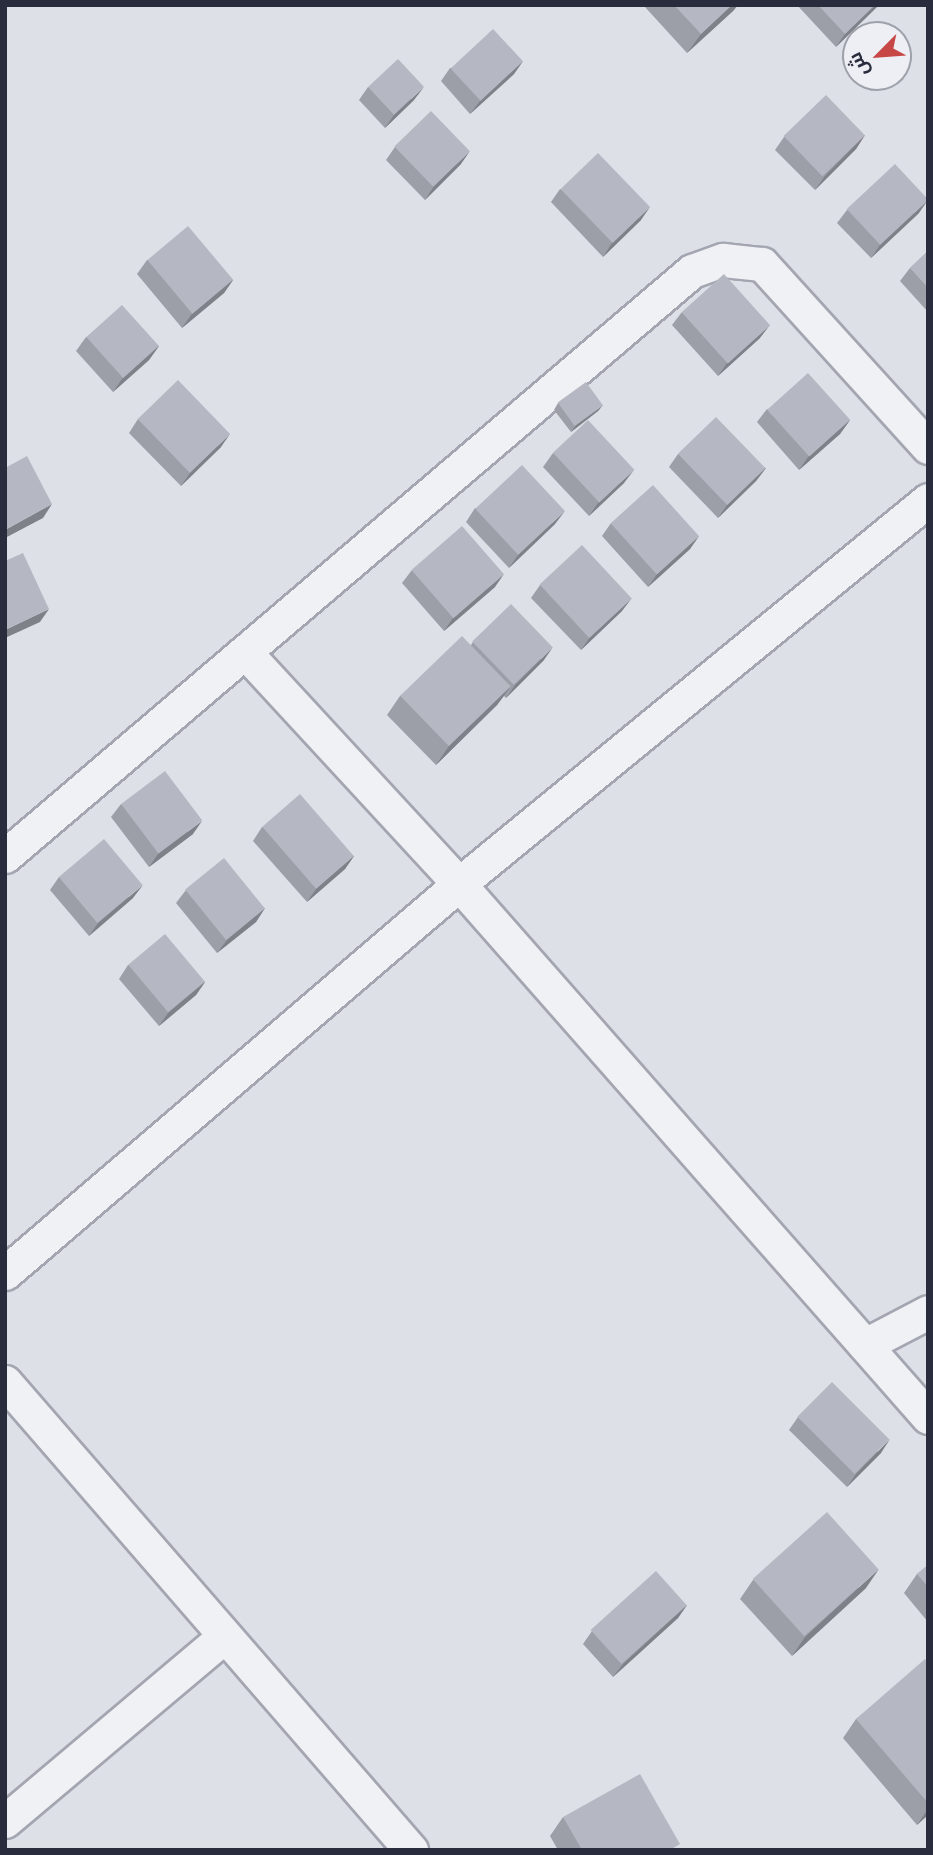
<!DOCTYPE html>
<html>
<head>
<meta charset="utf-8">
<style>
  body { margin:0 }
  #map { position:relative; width:933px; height:1855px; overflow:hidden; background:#dde0e7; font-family:Overpass,Cairo,sans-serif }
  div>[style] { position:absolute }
  .roads { filter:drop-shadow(2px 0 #a3a6b0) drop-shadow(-2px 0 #a3a6b0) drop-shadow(0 2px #a3a6b0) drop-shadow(0 -2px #a3a6b0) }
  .minor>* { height:33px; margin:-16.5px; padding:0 16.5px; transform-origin:16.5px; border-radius:16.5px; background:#f0f1f5 }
  .wall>* { inset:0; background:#9c9ea8 }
  .shaded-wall>* { inset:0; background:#7f8188 }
  .building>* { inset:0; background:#b5b8c3; transform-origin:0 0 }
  span { translate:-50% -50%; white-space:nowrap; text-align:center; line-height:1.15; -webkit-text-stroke:7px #edeff4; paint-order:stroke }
  .frame { position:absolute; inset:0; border:7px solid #282c3c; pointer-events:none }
  .north { position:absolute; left:842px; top:21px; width:70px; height:70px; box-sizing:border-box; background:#edeff4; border:2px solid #9ea1aa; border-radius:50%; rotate:245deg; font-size:19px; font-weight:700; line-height:28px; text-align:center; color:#282c3c }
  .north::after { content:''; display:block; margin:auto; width:24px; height:32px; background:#c74747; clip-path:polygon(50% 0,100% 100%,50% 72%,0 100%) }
</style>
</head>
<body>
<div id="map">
  <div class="roads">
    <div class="minor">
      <div style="left:245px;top:652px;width:316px;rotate:47.3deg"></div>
      <div style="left:459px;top:884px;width:710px;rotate:48.65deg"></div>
      <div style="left:5px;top:856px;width:902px;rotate:-40.42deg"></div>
      <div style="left:692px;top:271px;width:33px;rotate:-20deg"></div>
      <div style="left:723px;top:260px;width:39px;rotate:6deg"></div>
      <div style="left:762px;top:264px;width:247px;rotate:47.8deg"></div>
      <div style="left:5px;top:1273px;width:598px;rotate:-40.59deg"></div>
      <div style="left:459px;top:884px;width:606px;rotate:-39.31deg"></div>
      <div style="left:865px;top:1345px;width:71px;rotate:-27.6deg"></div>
      <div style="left:5px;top:1382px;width:620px;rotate:49.06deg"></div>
      <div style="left:5px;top:1821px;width:287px;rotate:-40.1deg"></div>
    </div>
  </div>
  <div class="wall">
    <div style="clip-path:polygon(646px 5px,738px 5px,733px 11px,687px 53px,645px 7px)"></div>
    <div style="clip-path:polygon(797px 5px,879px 5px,836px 47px)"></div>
    <div style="clip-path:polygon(523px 61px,514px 74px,470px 114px,441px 81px,450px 68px)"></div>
    <div style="clip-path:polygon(368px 87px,414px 100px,385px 128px,359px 100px)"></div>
    <div style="clip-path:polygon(865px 135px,856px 149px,815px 190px,775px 150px,784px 137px)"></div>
    <div style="clip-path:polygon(395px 147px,461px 164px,425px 200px,386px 160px)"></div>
    <div style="clip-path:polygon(560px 189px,641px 220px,603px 257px,551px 202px)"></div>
    <div style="clip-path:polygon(847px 210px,919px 213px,871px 258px,837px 223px)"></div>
    <div style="clip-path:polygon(928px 251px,928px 312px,900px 281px,910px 268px)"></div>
    <div style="clip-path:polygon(147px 260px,233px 280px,224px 293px,182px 328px,137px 274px)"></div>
    <div style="clip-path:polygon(682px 312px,760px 338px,718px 376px,672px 325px)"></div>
    <div style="clip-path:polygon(86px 337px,159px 346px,149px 360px,113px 392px,76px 351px)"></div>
    <div style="clip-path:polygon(558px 403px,603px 405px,598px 411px,571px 432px,554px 410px)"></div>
    <div style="clip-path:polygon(767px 409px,850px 420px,840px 434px,799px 470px,757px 422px)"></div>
    <div style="clip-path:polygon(138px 419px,221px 447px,181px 486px,129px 433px)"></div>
    <div style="clip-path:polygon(553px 453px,624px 483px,589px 516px,543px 467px)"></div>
    <div style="clip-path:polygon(678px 454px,766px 468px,756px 481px,718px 518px,669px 467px)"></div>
    <div style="clip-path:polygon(475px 508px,555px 524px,509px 568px,466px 522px)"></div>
    <div style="clip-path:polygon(611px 523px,699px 536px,690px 549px,648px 587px,602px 536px)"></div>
    <div style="clip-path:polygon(412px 570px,495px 587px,444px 631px,402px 583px)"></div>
    <div style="clip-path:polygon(540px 585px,622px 611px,581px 650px,531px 598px)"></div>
    <div style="clip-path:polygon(473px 642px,544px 660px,506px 698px,504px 696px,497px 705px,436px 765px,387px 715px,400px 696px,471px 645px)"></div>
    <div style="clip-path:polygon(121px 804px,193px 834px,149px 867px,111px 817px)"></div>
    <div style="clip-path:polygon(262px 827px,354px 856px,345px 869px,307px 902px,253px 841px)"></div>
    <div style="clip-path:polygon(59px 877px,133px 898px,89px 936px,50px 890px)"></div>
    <div style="clip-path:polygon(186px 890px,265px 908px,256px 922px,217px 953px,176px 903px)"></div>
    <div style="clip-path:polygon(128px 965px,205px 982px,196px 995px,159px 1026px,119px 979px)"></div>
    <div style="clip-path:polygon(798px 1417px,881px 1453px,847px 1487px,789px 1430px)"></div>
    <div style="clip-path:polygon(928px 1565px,928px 1622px,904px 1593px,917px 1574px)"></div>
    <div style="clip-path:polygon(753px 1580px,866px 1588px,792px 1656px,740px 1599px)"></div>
    <div style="clip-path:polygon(687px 1605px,678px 1618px,613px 1677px,583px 1644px,592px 1631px)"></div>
    <div style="clip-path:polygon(928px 1663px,928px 1815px,917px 1825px,843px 1738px,856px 1719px)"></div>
    <div style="clip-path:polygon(563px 1817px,676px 1850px,558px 1850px,550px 1836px)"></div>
  </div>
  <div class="shaded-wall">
    <div style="clip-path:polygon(732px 5px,738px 5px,733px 11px,687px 53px,701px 34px)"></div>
    <div style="clip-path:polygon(875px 5px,879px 5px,836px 47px,845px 34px)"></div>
    <div style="clip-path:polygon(523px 61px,514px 74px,470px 114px,480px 101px)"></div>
    <div style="clip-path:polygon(424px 87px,414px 100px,385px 128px,394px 115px)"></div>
    <div style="clip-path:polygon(865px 135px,856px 149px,815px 190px,824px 177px)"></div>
    <div style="clip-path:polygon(470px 151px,461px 164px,425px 200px,434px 186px)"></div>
    <div style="clip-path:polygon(928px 200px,919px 213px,871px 258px,880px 245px)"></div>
    <div style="clip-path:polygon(650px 207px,641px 220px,603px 257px,612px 243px)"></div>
    <div style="clip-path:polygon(233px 280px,224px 293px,182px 328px,191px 315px)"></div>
    <div style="clip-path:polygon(770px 325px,760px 338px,718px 376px,727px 363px)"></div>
    <div style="clip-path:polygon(159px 346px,149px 360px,113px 392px,122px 379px)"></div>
    <div style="clip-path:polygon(603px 405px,598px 411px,571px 432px,576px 425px)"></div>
    <div style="clip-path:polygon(850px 420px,840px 434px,799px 470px,808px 457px)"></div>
    <div style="clip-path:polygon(230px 434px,221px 447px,181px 486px,190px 473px)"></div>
    <div style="clip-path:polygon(766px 468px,756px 481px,718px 518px,727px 505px)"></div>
    <div style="clip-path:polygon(634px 470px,624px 483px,589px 516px,598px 503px)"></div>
    <div style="clip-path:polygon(52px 504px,43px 518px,5px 538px,5px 530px)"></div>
    <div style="clip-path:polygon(565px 511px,555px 524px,509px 568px,518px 555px)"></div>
    <div style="clip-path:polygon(699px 536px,690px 549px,648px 587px,657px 574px)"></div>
    <div style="clip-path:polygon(504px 574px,495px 587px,444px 631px,453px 618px)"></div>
    <div style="clip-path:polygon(632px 598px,622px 611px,581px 650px,590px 637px)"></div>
    <div style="clip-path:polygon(49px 609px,40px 622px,5px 638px,5px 630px)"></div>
    <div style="clip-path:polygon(553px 647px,544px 660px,506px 698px,515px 685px)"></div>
    <div style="clip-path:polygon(511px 686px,497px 705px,436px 765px,449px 746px)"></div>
    <div style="clip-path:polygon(202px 821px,193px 834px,149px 867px,158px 854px)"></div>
    <div style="clip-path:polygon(354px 856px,345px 869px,307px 902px,316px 889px)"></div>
    <div style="clip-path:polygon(143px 885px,133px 898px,89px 936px,98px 923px)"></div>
    <div style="clip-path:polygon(265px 908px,256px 922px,217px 953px,227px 940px)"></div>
    <div style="clip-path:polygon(205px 982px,196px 995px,159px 1026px,168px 1013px)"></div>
    <div style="clip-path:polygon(890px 1439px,881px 1453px,847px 1487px,856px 1474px)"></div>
    <div style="clip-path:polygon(879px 1569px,866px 1588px,792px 1656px,805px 1637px)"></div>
    <div style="clip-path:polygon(687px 1605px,678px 1618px,613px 1677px,623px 1664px)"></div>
    <div style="clip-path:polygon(928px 1809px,928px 1815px,917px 1825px)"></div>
  </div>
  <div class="building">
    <div style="clip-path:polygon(674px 5px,732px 5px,701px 34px)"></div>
    <div style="clip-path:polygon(818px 5px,875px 5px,845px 34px)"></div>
    <div style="left:493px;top:29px;width:44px;height:58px;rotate:47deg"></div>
    <div style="left:398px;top:59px;width:38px;height:41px;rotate:47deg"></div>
    <div style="left:826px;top:95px;width:56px;height:59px;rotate:46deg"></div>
    <div style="left:431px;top:111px;width:56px;height:51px;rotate:46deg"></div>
    <div style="left:598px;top:153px;width:75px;height:52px;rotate:46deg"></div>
    <div style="left:895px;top:164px;width:49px;height:66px;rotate:47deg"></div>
    <div style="left:188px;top:226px;width:70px;height:53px;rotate:50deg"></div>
    <div style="clip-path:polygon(928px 251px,928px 288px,910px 268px)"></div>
    <div style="left:724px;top:274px;width:69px;height:57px;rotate:48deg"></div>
    <div style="left:122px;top:305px;width:55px;height:48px;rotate:48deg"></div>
    <div style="left:808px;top:373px;width:63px;height:55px;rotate:48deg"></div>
    <div style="left:178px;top:380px;width:75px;height:56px;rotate:46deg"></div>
    <div style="left:586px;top:382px;width:29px;height:35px;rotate:54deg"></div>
    <div style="left:716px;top:417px;width:71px;height:53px;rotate:46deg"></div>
    <div style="left:588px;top:420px;width:68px;height:48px;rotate:47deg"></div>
    <div style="clip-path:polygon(27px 456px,52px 504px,5px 530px,5px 468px)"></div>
    <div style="left:522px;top:465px;width:63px;height:64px;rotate:47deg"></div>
    <div style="left:653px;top:485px;width:69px;height:57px;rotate:48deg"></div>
    <div style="left:462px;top:526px;width:64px;height:67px;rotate:49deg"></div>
    <div style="left:582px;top:545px;width:73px;height:58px;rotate:47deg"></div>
    <div style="clip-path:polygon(23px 553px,49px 609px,5px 630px,5px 561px)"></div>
    <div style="left:511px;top:604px;width:60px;height:54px;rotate:46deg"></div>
    <div style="left:462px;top:636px;width:70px;height:86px;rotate:46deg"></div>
    <div style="left:165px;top:771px;width:62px;height:55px;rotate:53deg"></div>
    <div style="left:300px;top:794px;width:82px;height:50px;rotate:49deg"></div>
    <div style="left:104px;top:839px;width:60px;height:59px;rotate:50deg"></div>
    <div style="left:224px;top:858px;width:65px;height:50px;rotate:51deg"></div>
    <div style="left:165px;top:934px;width:62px;height:48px;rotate:50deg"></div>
    <div style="left:832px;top:1382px;width:81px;height:49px;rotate:45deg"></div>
    <div style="left:827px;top:1512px;width:77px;height:100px;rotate:48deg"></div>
    <div style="clip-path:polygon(928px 1565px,928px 1587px,917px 1574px)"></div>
    <div style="left:656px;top:1571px;width:46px;height:88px;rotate:48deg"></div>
    <div style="clip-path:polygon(925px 1659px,928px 1663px,928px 1803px,856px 1719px)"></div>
    <div style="clip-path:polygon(640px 1774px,680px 1844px,670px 1850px,582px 1850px,563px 1817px)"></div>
  </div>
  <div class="frame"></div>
  <div class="north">ش</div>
</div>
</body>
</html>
